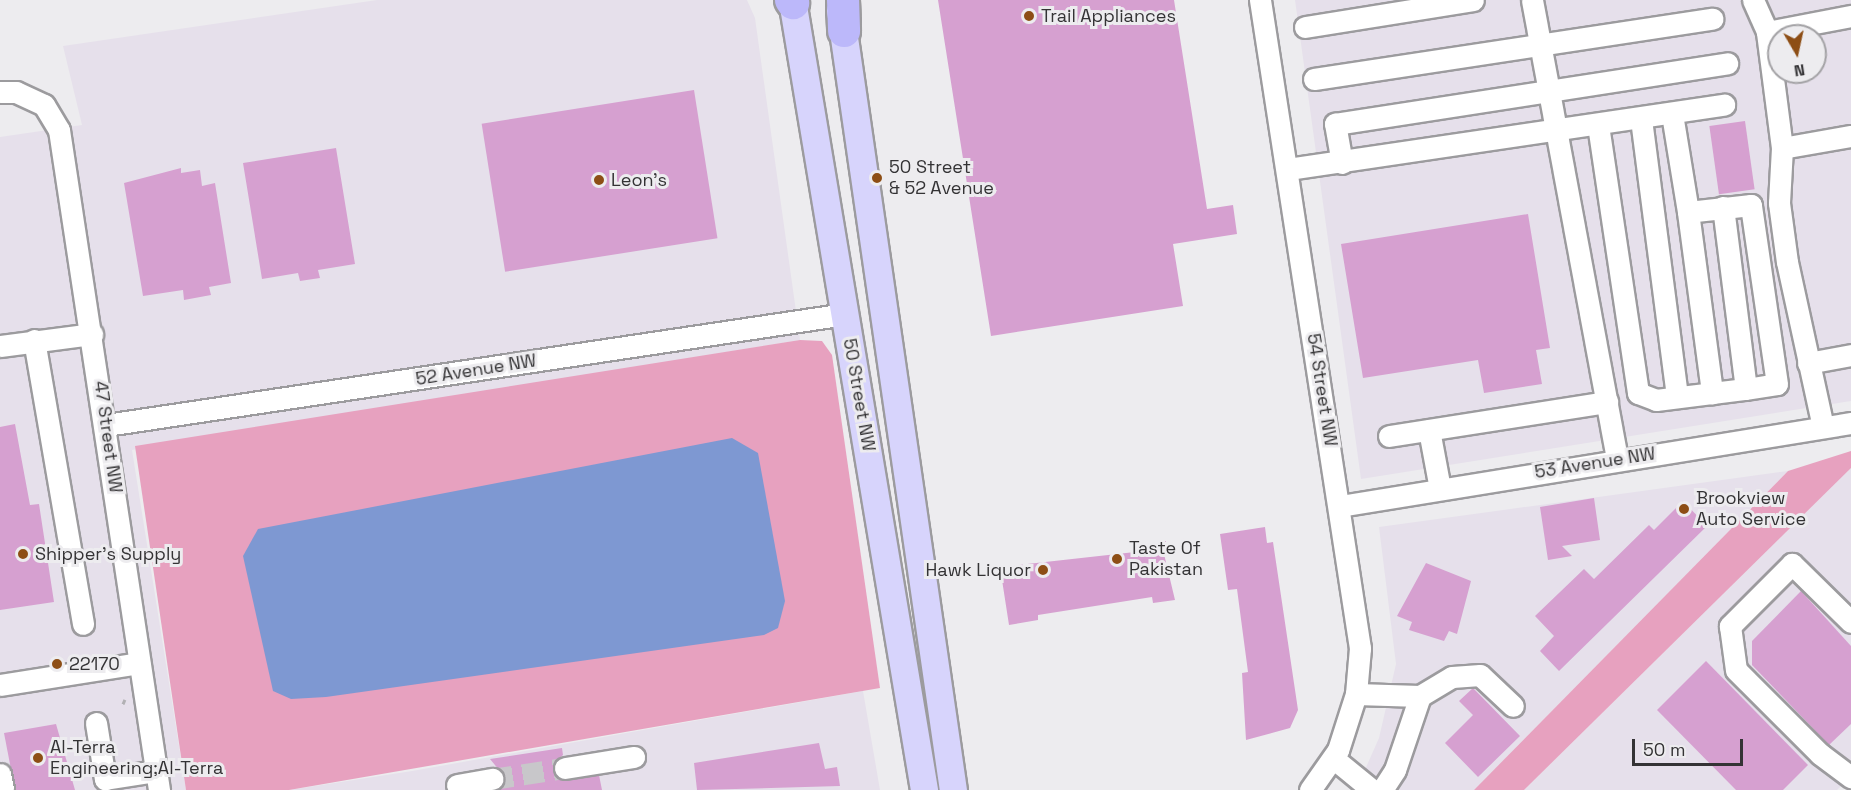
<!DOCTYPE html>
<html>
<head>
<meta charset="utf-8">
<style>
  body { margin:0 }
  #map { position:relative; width:1851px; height:790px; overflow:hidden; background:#edecef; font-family:"Space Grotesk",sans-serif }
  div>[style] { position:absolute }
  .built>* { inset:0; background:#e6e0eb }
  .green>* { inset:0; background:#e7a1bf }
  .water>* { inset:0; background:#7e98d2 }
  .building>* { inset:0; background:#d6a0d0; transform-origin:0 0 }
  .minor-tunnel>* { height:21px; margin-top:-10.5px; transform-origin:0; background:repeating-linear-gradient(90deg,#c8c7ca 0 21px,transparent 0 31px) }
  .path>* { height:3px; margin-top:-1.5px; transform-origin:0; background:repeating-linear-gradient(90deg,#b2b1b4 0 6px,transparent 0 9px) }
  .roads { filter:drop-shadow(2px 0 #9c9b9e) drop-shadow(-2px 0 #9c9b9e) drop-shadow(0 2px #9c9b9e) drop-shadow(0 -2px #9c9b9e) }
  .minor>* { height:21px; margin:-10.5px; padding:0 10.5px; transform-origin:10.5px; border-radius:10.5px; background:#fff }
  .major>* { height:27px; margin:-13.5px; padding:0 13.5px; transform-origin:13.5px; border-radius:13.5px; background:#d7d4fc }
  .highway>* { height:32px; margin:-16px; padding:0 16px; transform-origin:16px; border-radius:16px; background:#bcb8fa }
  .dots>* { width:16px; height:16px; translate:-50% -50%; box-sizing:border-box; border:3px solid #edecef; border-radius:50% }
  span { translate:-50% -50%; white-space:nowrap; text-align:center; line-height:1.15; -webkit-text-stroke:6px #edecef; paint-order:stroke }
  .poi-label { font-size:18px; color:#343335 }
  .left { translate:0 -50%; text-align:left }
  .right { translate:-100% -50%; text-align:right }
  .street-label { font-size:18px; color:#343335 }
  .north { position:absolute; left:1767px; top:24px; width:60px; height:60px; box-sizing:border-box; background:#edecef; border:2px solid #a3a2a5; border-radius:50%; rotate:171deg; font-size:16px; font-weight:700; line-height:24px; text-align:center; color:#343335 }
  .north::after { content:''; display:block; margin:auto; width:21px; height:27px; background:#8d4e15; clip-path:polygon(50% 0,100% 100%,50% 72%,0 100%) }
  .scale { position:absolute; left:1632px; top:739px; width:111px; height:27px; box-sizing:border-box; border:3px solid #343335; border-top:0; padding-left:8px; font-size:18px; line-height:21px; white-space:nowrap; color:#343335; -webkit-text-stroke:4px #edecef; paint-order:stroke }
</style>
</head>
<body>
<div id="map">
  <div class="built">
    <div style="clip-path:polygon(377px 0,747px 0,755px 18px,800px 340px,132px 450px,186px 790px,0 790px,0 137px,82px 125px,63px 46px)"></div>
    <div style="clip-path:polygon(evenodd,1295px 0,1851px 0,1851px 401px,1361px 479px,1295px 0,1779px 36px,1815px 36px,1815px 72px,1779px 72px,1779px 36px)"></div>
    <div style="clip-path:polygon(1851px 468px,1851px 777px,1837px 790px,1524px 790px)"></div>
    <div style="clip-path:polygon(1788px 471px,1474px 790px,1356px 790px,1379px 738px,1396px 664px,1379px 527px)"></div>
    <div style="clip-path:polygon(863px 691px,880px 790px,289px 790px,412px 771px)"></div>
  </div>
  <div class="green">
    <div style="clip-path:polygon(800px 340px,822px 341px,832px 355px,880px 688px,289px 790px,186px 790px,135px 446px)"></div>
    <div style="clip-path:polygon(1851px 451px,1851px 468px,1524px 790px,1474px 790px,1788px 471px)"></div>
  </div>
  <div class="water">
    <div style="clip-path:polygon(732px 438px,758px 453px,785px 601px,778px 628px,764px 635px,326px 697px,291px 699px,273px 691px,243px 556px,258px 529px)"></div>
  </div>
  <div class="building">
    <div style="clip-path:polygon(938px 0,1174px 0,1207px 209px,1233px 205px,1237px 234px,1173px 244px,1183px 306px,991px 336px)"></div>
    <div style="left:694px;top:90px;width:150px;height:215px;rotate:81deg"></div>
    <div style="left:1745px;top:121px;width:69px;height:36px;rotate:82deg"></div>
    <div style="clip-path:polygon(336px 148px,355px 264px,318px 270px,320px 278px,300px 281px,298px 273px,262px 279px,243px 163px)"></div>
    <div style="clip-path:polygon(181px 168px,181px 173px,200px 170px,202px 186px,215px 183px,231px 283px,209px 287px,211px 295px,184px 300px,183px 290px,143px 296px,124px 183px)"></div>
    <div style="clip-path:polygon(1528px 214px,1550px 348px,1536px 350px,1542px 384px,1484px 393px,1478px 360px,1363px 378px,1341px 244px)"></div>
    <div style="clip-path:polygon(15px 424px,30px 505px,39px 504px,54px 602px,0 610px,0 427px)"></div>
    <div style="clip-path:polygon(1594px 498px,1600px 540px,1562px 546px,1572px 556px,1548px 560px,1540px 507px)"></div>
    <div style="clip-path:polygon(1683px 501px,1707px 526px,1559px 671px,1540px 651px,1554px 636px,1535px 616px,1584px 569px,1594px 579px,1649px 525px,1654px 530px)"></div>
    <div style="clip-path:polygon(1265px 527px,1267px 543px,1273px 542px,1298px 710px,1290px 728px,1246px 740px,1242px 673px,1248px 672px,1237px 589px,1228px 590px,1220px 534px)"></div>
    <div style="clip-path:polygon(1166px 541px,1164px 554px,1175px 600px,1153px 603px,1152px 597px,1038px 615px,1038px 620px,1009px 625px,1000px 567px,1144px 551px,1143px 545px)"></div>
    <div style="clip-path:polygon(1426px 563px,1471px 581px,1457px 634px,1449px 631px,1444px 641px,1409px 630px,1412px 622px,1397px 616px)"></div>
    <div style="clip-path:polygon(1801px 591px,1851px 646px,1851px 724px,1829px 745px,1752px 665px,1752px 641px)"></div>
    <div style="clip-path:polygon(1706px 661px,1808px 765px,1783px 790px,1736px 790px,1657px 710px)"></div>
    <div style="clip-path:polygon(1473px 688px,1520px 736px,1478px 777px,1445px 743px,1473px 715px,1459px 701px)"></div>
    <div style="clip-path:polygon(56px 724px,75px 790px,15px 790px,4px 733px)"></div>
    <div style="clip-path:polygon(819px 743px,825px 769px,837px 767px,840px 786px,697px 790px,694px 763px)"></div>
    <div style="clip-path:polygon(562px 748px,563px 755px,553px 764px,556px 776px,566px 781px,599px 775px,602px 790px,498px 790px,504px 776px,490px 759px)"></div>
  </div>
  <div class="minor-tunnel">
    <div style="left:492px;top:779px;width:74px;rotate:-8.6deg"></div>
  </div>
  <div class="path">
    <div style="left:123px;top:704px;width:5px;rotate:-68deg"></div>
  </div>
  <div class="roads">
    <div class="minor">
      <div style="left:1260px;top:0;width:656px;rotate:81.23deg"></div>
      <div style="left:1360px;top:648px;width:46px;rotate:95deg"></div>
      <div style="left:1356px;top:694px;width:59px;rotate:107.8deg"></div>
      <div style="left:1338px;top:750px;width:49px;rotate:125deg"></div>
      <div style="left:1532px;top:0;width:468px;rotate:79.5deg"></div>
      <div style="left:1753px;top:0;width:35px;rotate:66deg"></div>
      <div style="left:1305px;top:27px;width:170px;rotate:-9.1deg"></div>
      <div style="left:1314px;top:79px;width:403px;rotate:-8.6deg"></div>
      <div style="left:0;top:92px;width:16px"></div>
      <div style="left:16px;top:92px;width:31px;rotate:25deg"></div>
      <div style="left:44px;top:105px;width:29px;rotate:59deg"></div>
      <div style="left:59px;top:130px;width:668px;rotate:81.38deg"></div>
      <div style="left:1672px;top:114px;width:99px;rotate:80.7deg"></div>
      <div style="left:1641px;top:119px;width:280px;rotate:82.6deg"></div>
      <div style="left:1598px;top:125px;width:271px;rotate:81.5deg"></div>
      <div style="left:1638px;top:393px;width:19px;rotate:21deg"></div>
      <div style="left:1656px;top:400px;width:56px;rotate:-7.1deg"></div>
      <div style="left:1712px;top:393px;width:34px;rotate:-7deg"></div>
      <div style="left:1746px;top:389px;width:31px;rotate:-9deg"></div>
      <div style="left:1777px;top:384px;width:181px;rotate:-98.3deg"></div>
      <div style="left:1751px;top:205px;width:63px;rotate:173.7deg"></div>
      <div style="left:1688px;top:212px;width:183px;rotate:82.4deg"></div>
      <div style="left:1782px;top:148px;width:117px;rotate:-97.4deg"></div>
      <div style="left:1767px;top:32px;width:86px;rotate:-10.8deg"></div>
      <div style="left:1342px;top:163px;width:40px;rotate:-100deg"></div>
      <div style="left:1335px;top:124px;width:397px;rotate:-8.8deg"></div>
      <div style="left:1288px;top:169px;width:441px;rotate:-8.4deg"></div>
      <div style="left:1723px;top:207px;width:183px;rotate:82.8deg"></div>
      <div style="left:34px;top:340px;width:288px;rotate:80.2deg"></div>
      <div style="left:0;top:346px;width:93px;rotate:-7.4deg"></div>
      <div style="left:1808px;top:363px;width:44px;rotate:-10.5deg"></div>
      <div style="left:106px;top:425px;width:747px;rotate:-8.54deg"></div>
      <div style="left:1823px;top:427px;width:169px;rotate:-102.3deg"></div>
      <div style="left:1787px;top:262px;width:60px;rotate:-97.7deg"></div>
      <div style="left:1779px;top:203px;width:55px;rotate:-86.9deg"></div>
      <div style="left:1782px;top:148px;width:70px;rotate:-9.9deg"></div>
      <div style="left:1429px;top:430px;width:60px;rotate:79.4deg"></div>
      <div style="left:1389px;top:436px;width:221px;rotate:-8.9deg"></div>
      <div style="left:1340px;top:506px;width:518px;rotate:-9.23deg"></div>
      <div style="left:1851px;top:622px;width:83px;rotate:-135.5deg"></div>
      <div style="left:1792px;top:564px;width:88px;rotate:135deg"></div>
      <div style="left:1730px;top:626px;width:44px;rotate:82.2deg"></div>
      <div style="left:1736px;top:670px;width:119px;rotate:45deg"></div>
      <div style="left:1820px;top:754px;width:39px;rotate:37deg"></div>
      <div style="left:0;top:685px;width:141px;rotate:-9deg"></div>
      <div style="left:1356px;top:694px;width:64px;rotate:1.8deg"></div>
      <div style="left:1420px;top:696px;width:78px;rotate:108.7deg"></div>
      <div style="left:1395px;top:770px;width:24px;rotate:123deg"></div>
      <div style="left:1420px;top:696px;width:37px;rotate:-31deg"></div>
      <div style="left:1452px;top:677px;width:28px;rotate:-4deg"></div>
      <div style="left:1480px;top:675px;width:45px;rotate:43.2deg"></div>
      <div style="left:96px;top:723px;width:57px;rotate:80.9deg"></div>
      <div style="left:105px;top:779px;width:52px;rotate:-8.9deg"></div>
      <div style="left:1333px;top:758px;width:50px;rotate:39.4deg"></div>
      <div style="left:565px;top:768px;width:70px;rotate:-9.1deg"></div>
      <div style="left:0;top:774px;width:16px;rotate:79deg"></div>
      <div style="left:457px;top:785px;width:36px;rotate:-10deg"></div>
    </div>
    <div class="major">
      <div style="left:792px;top:0;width:801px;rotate:80.51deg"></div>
      <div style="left:840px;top:10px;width:788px;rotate:81.76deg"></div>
    </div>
    <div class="highway">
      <div style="left:791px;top:0;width:4px;rotate:56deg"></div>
      <div style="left:843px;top:0;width:31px;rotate:88deg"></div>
    </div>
  </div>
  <div class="dots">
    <div style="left:1029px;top:16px;background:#8d4e15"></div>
    <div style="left:877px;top:178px;background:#8d4e15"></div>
    <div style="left:599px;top:180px;background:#8d4e15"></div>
    <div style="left:1684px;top:509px;background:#8d4e15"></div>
    <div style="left:23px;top:554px;background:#8d4e15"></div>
    <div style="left:1117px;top:559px;background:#8d4e15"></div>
    <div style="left:1043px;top:570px;background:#8d4e15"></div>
    <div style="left:57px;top:664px;background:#8d4e15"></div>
    <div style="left:38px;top:758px;background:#8d4e15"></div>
  </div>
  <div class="poi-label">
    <span class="left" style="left:1041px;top:16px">Trail Appliances</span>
    <span class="left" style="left:889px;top:178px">50 Street<br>&amp; 52 Avenue</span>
    <span class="left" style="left:611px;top:180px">Leon's</span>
    <span class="left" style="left:1696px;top:509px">Brookview<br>Auto Service</span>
    <span class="left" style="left:1129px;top:559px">Taste Of<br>Pakistan</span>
    <span class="left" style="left:35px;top:554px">Shipper's Supply</span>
    <span class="right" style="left:1031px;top:570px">Hawk Liquor</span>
    <span class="left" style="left:69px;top:664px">22170</span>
    <span class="left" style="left:50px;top:758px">Al-Terra<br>Engineering;Al-Terra</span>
  </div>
  <div class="street-label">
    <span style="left:476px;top:370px;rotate:-9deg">52 Avenue NW</span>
    <span style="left:1322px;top:390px;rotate:81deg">54 Street NW</span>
    <span style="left:859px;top:395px;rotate:80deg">50 Street NW</span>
    <span style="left:108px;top:437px;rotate:82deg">47 Street NW</span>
    <span style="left:1595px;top:463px;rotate:-9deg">53 Avenue NW</span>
  </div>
  <div class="north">N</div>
  <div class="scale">50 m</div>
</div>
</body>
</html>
